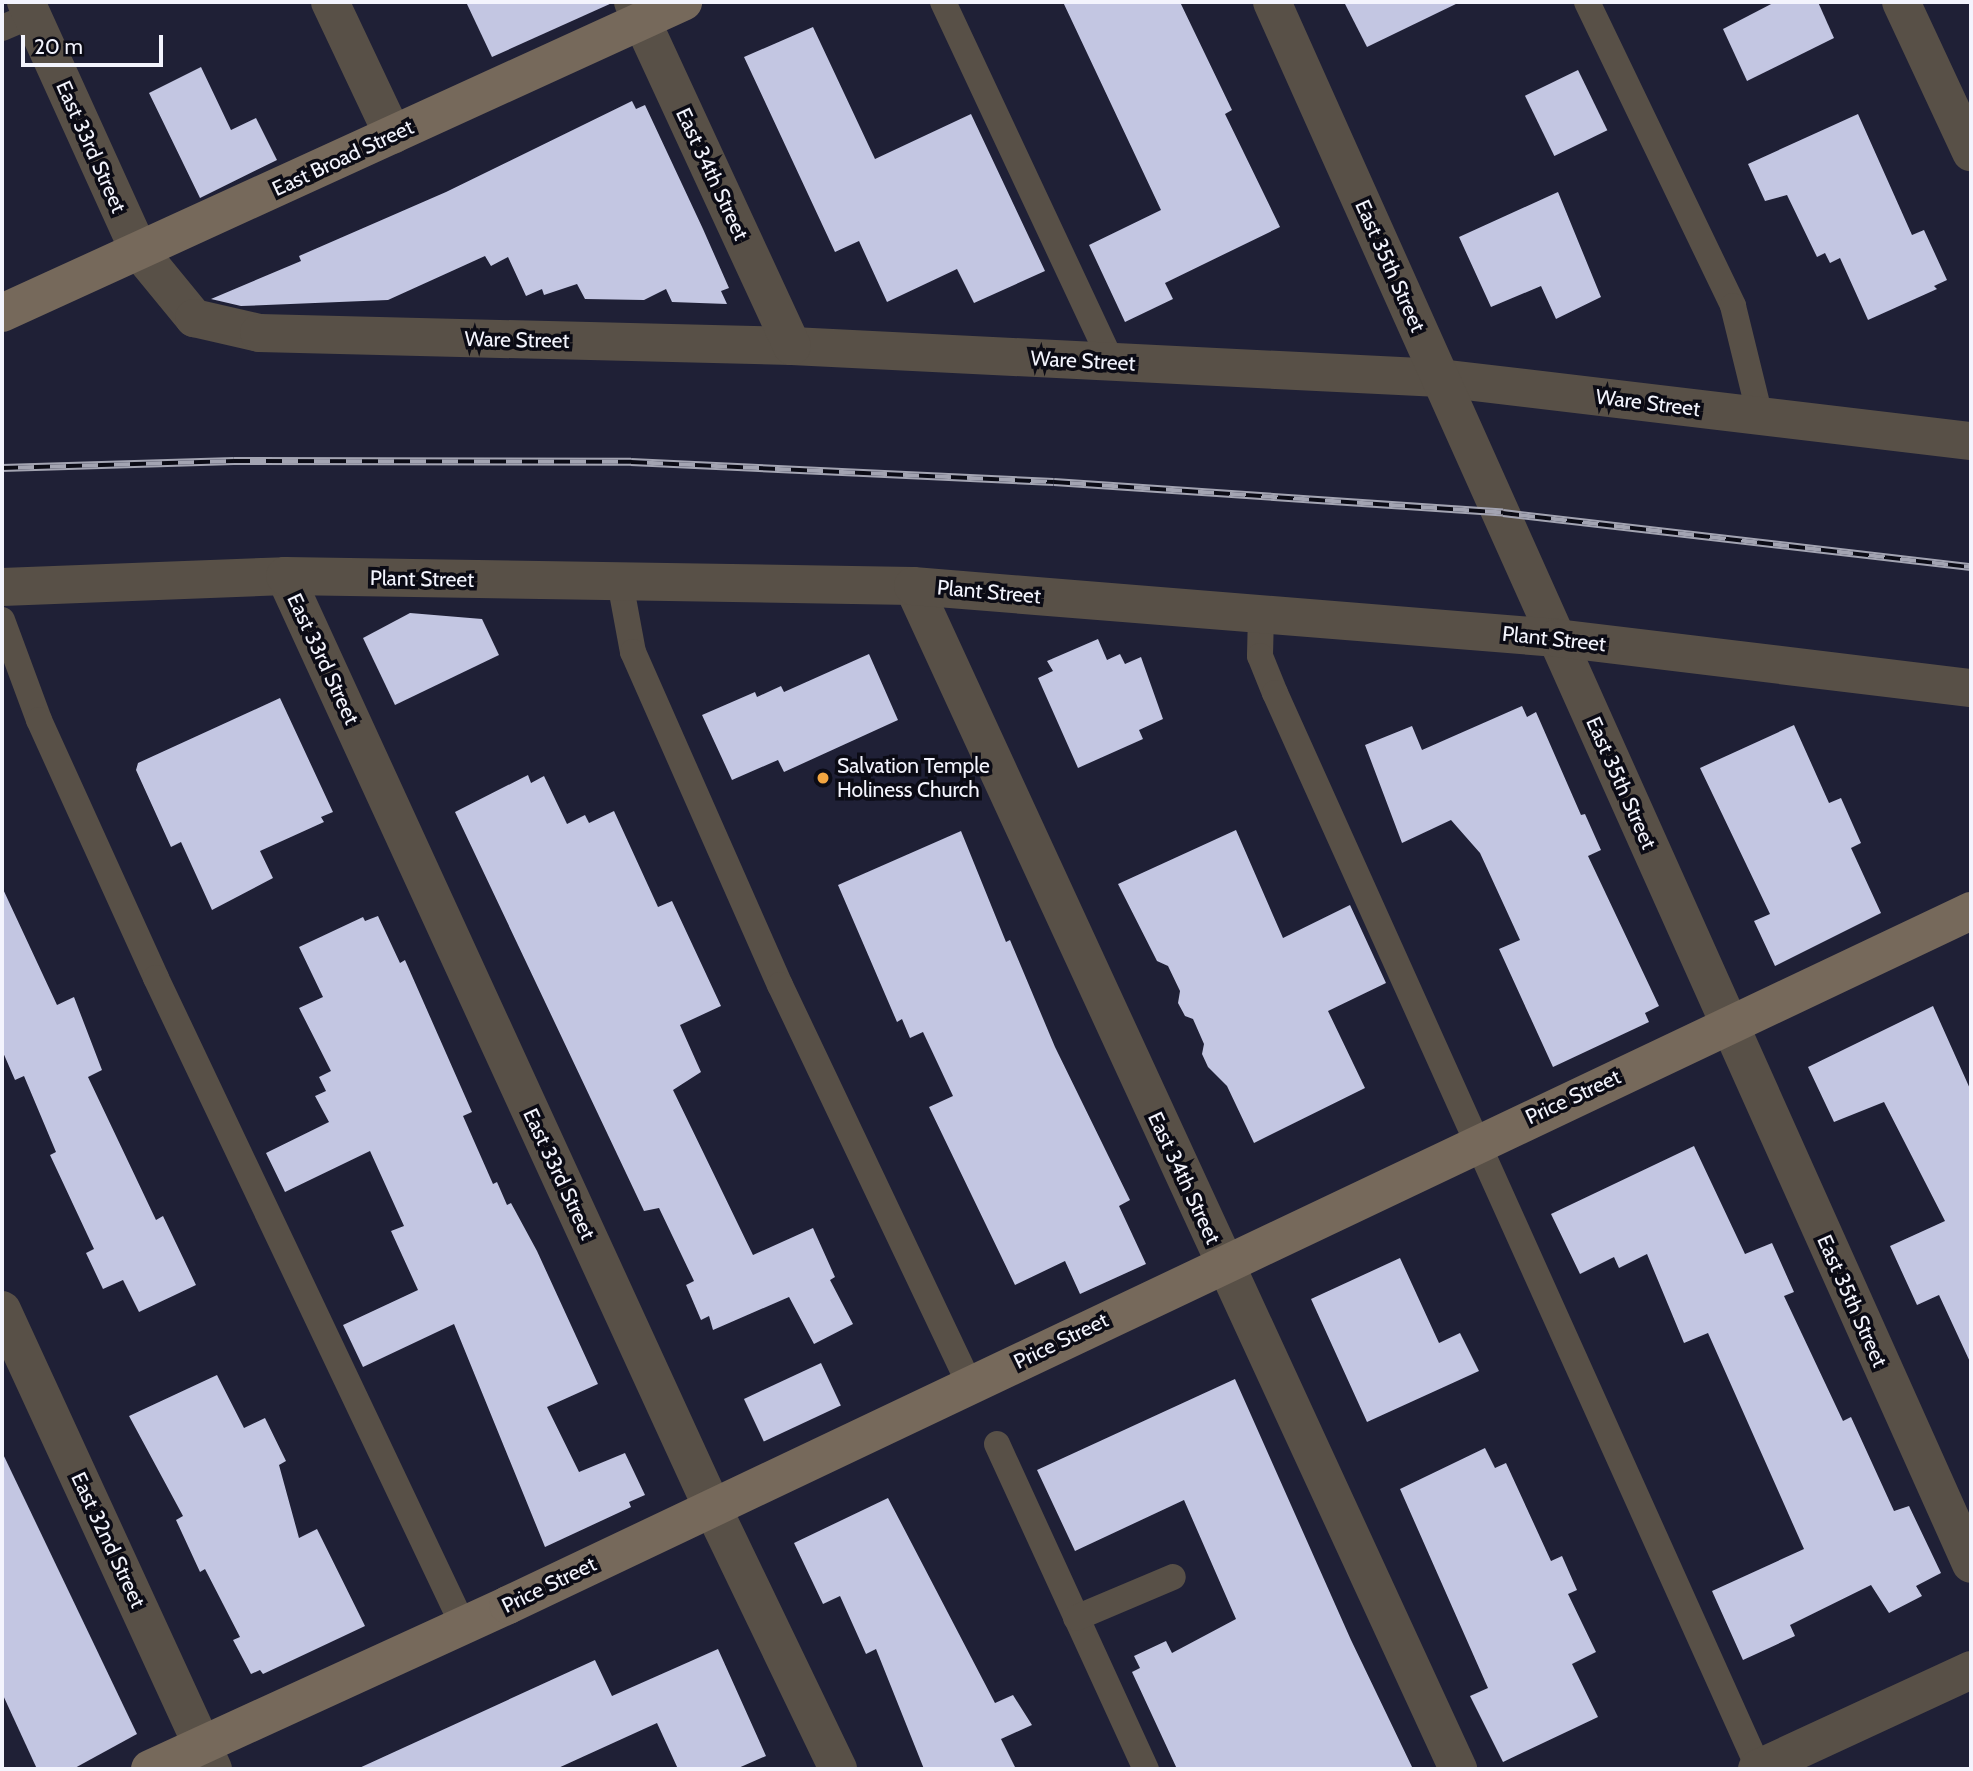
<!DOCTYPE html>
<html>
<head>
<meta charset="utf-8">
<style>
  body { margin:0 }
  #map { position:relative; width:1973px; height:1771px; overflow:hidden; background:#1f2036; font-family:Cabin,sans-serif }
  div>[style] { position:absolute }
  .building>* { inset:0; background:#c3c6e2; transform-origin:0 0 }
  .service>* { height:26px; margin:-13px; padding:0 13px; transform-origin:13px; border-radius:13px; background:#585047 }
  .minor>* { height:38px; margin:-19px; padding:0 19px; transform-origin:19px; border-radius:19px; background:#585047 }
  .tertiary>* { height:38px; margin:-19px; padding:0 19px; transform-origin:19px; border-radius:19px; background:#585047 }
  .secondary>* { height:38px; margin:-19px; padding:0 19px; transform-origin:19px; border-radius:19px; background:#76695b }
  .rail>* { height:8px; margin-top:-4px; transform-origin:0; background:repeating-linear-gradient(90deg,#0b0b15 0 16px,#a3a4b2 0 32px); box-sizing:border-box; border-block:2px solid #a3a4b2 }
  .dots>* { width:19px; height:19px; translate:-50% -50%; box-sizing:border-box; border:4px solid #0b0b15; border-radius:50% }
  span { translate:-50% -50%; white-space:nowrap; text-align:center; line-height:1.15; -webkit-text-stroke:7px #0b0b15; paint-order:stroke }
  .street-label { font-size:21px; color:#f3f4fd }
  .poi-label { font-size:21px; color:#f3f4fd }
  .left { translate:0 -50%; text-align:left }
  .frame { position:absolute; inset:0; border:4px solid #f3f4fd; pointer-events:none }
  .scale { position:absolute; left:21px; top:35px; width:142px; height:32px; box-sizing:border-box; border:4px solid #f3f4fd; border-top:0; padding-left:9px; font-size:21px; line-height:24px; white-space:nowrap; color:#f3f4fd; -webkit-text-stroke:5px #0b0b15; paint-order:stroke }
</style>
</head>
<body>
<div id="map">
  <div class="building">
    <div style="clip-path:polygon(466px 2px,611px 2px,612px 3px,492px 57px)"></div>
    <div style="clip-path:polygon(1063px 2px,1180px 2px,1232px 110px,1225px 114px,1280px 227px,1165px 283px,1173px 299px,1125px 322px,1089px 245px,1161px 210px)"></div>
    <div style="clip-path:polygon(1344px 2px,1460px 2px,1367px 47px)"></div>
    <div style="clip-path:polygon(1775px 2px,1818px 2px,1834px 38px,1747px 81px,1723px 29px)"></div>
    <div style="clip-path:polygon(813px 27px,875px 159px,971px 114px,1045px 271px,974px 303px,957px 269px,887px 302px,859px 241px,835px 252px,744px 57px)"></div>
    <div style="clip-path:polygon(201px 67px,231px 130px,256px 118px,277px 160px,200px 198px,149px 93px)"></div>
    <div style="left:1578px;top:70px;width:67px;height:59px;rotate:64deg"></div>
    <div style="clip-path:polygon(632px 101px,636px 109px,645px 105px,703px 229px,729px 288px,721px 291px,727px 304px,672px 302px,666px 289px,644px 300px,585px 299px,577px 284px,544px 295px,542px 289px,526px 296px,508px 257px,491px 266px,485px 256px,388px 300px,241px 306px,211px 299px,301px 261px,299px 256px,446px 192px)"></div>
    <div style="clip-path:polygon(1858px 114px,1912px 235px,1924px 230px,1947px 280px,1934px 286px,1937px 289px,1868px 320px,1840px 258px,1830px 263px,1825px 253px,1817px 257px,1787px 195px,1765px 201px,1748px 164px)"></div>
    <div style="clip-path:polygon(1558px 192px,1601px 297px,1556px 319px,1541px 286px,1491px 307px,1459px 237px)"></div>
    <div style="clip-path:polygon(410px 613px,482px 619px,499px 655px,395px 705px,363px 638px)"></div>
    <div style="clip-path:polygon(1098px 639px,1107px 660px,1120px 654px,1125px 664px,1141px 657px,1163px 719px,1139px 730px,1143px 739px,1078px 768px,1038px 678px,1053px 671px,1047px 661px)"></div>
    <div style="clip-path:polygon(869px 654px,898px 720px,784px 772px,778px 760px,732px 780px,702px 715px,755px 692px,757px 697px,781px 686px,784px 692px)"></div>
    <div style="clip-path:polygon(280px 698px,333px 812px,321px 817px,324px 822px,260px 851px,273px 878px,212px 910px,181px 842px,171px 847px,136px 770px,138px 763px)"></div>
    <div style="clip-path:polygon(1522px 706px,1527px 717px,1536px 712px,1581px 815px,1585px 814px,1601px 850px,1588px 856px,1659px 1006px,1645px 1013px,1649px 1022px,1553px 1067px,1499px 949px,1520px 940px,1480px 853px,1451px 820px,1402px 843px,1365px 745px,1412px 726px,1422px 750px)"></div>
    <div style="clip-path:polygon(1794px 725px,1829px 803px,1841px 798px,1861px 843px,1851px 848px,1881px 913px,1775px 966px,1754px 921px,1770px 914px,1700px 768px)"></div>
    <div style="clip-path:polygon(528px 775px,531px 783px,544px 776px,567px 824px,585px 815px,589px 823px,614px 811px,658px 907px,672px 901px,721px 1006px,680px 1025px,701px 1072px,673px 1090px,753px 1255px,813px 1228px,835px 1277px,830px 1280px,853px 1324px,814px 1344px,789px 1297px,713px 1330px,709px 1316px,701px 1320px,686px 1285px,694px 1281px,659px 1208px,644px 1211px,455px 812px)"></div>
    <div style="clip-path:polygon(1236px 830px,1283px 938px,1350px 905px,1386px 983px,1328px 1011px,1365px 1088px,1254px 1143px,1227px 1086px,1208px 1067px,1202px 1054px,1204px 1044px,1193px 1019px,1185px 1016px,1178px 1003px,1180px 991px,1168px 966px,1157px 961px,1118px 884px)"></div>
    <div style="clip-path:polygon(961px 831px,1006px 942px,1010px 940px,1055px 1047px,1130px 1200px,1119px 1206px,1146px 1264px,1080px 1294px,1065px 1261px,1015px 1285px,929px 1107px,953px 1096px,923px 1032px,910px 1038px,902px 1019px,897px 1022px,838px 885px)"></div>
    <div style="clip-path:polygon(2px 887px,57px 1005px,74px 997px,102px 1070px,88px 1077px,156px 1220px,163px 1216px,196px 1285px,139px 1312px,123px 1280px,103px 1289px,86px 1253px,94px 1249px,50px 1155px,56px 1152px,24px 1076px,15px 1080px,2px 1050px)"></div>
    <div style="clip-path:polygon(378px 916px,400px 963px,405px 960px,472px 1112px,463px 1116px,493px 1184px,497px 1182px,507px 1205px,511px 1203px,537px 1251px,598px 1384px,547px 1407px,579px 1472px,625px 1453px,645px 1495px,629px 1502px,631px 1507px,545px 1547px,454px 1324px,363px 1367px,343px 1325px,418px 1290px,391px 1231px,404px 1226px,370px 1151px,285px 1192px,266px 1153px,329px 1122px,315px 1096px,326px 1091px,319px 1077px,331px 1071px,299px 1008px,323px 997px,299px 947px,363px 917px,365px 921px)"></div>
    <div style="clip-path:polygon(1933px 1006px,1971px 1091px,1971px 1364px,1939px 1295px,1917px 1305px,1890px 1246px,1945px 1221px,1884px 1102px,1834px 1122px,1808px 1067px)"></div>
    <div style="clip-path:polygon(1694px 1146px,1745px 1254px,1772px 1243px,1794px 1292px,1784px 1296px,1843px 1421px,1851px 1417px,1894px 1511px,1909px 1506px,1941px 1573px,1916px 1586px,1922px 1596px,1889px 1613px,1871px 1585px,1790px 1625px,1795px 1636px,1743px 1660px,1712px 1591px,1804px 1549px,1708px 1333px,1684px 1343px,1647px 1254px,1619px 1268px,1614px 1257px,1580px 1274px,1551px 1214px)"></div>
    <div style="clip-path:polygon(1400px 1258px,1439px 1343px,1460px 1333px,1479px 1371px,1367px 1422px,1311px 1299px)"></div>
    <div style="left:821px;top:1363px;width:47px;height:85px;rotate:65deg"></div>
    <div style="clip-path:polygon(217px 1375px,244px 1428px,265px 1418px,286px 1461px,279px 1465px,299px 1538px,317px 1529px,365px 1626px,263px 1674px,260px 1670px,251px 1674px,233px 1640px,240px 1637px,205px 1569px,200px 1572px,176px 1520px,183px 1516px,129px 1416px)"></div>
    <div style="clip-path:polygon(1235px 1379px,1351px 1640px,1413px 1769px,1177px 1769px,1132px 1672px,1140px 1668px,1134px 1656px,1166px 1641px,1172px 1653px,1236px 1619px,1184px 1500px,1075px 1551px,1037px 1470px)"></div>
    <div style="clip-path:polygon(1485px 1448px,1495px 1468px,1506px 1463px,1551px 1561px,1562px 1556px,1577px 1590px,1568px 1594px,1596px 1652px,1572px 1664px,1598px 1717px,1503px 1762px,1470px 1696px,1488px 1688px,1400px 1489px)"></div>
    <div style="clip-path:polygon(2px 1452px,137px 1734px,73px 1769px,37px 1769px,2px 1693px)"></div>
    <div style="clip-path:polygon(888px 1498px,995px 1703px,1013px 1695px,1032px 1725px,1001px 1739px,1016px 1769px,924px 1769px,876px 1649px,866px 1654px,840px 1596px,823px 1604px,794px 1543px)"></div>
    <div style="clip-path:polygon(718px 1649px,766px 1756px,736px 1769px,678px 1769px,657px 1723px,556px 1769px,357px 1769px,595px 1660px,612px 1696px)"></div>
  </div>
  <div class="service">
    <div style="left:943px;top:2px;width:398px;rotate:64.9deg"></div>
    <div style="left:1587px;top:2px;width:337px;rotate:64.3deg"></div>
    <div style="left:1733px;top:306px;width:113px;rotate:76.2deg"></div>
    <div style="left:2px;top:28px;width:33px;rotate:-23deg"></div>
    <div style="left:620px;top:582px;width:71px;rotate:79.5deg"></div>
    <div style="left:633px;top:652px;width:364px;rotate:66.2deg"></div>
    <div style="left:780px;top:985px;width:444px;rotate:64.6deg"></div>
    <div style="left:1261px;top:614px;width:42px;rotate:91.4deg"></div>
    <div style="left:1260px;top:656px;width:40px;rotate:68deg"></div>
    <div style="left:1275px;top:693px;width:1180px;rotate:65.78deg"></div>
    <div style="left:2px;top:620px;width:107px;rotate:69.7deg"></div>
    <div style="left:39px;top:720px;width:283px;rotate:65.6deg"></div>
    <div style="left:156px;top:978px;width:716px;rotate:64.62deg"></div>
    <div style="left:997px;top:1444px;width:358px;rotate:65.4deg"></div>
    <div style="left:1076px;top:1618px;width:105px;rotate:-22.9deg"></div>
  </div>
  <div class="minor">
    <div style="left:26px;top:2px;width:273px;rotate:65.6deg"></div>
    <div style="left:139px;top:251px;width:87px;rotate:50.6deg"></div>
    <div style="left:194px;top:318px;width:67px;rotate:13deg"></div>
    <div style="left:259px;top:333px;width:533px;rotate:1.4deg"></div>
    <div style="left:792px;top:346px;width:649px;rotate:2.83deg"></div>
    <div style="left:1440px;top:378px;width:535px;rotate:6.77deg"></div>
    <div style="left:330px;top:2px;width:147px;rotate:64.7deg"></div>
    <div style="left:633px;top:2px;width:379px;rotate:65.2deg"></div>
    <div style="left:1272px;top:2px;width:1711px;rotate:65.89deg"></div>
    <div style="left:1901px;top:2px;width:166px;rotate:65deg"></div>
    <div style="left:285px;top:576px;width:1024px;rotate:65.36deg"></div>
    <div style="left:712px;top:1507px;width:291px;rotate:64.3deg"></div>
    <div style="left:913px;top:586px;width:1303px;rotate:65.26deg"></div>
    <div style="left:2px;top:587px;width:283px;rotate:-2.2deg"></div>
    <div style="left:285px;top:576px;width:628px;rotate:0.91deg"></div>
    <div style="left:913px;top:586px;width:646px;rotate:4.62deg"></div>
    <div style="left:1557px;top:638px;width:417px;rotate:6.9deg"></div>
    <div style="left:2px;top:1310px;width:505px;rotate:65.31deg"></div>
  </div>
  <div class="tertiary">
    <div style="left:1757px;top:1769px;width:236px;rotate:-24.8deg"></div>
  </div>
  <div class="secondary">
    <div style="left:2px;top:313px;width:749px;rotate:-24.55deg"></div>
    <div style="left:150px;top:1769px;width:394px;rotate:-24.6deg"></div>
    <div style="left:508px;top:1605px;width:1619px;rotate:-25.38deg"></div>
  </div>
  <div class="rail">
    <div style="left:2px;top:468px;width:232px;rotate:-1.7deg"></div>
    <div style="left:234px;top:461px;width:397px;rotate:0.1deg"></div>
    <div style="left:631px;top:462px;width:423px;rotate:2.7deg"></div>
    <div style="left:1054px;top:482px;width:450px;rotate:3.9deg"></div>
    <div style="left:1503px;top:513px;width:471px;rotate:6.6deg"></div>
  </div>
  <div class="dots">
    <div style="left:823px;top:778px;background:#f2a541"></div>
  </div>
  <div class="street-label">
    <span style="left:91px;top:147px;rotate:66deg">East 33rd Street</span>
    <span style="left:343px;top:158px;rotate:-25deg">East Broad Street</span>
    <span style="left:712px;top:174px;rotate:65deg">East 34th Street</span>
    <span style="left:1390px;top:266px;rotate:66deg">East 35th Street</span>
    <span style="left:517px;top:340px;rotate:1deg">Ware Street</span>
    <span style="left:1083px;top:361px;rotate:3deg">Ware Street</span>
    <span style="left:1648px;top:403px;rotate:7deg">Ware Street</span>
    <span style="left:422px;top:579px;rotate:1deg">Plant Street</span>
    <span style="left:989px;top:592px;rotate:5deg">Plant Street</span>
    <span style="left:1554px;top:639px;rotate:6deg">Plant Street</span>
    <span style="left:323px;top:659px;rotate:65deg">East 33rd Street</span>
    <span style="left:1621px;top:783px;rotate:66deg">East 35th Street</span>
    <span style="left:1573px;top:1097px;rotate:-25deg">Price Street</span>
    <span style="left:559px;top:1174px;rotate:65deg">East 33rd Street</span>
    <span style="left:1184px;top:1178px;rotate:65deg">East 34th Street</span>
    <span style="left:1852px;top:1301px;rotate:66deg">East 35th Street</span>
    <span style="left:1061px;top:1341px;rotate:-26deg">Price Street</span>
    <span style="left:108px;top:1540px;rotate:65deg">East 32nd Street</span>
    <span style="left:549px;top:1585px;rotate:-26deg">Price Street</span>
  </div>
  <div class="poi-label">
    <span class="left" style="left:837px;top:778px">Salvation Temple<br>Holiness Church</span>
  </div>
  <div class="frame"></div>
  <div class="scale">20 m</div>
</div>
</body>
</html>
